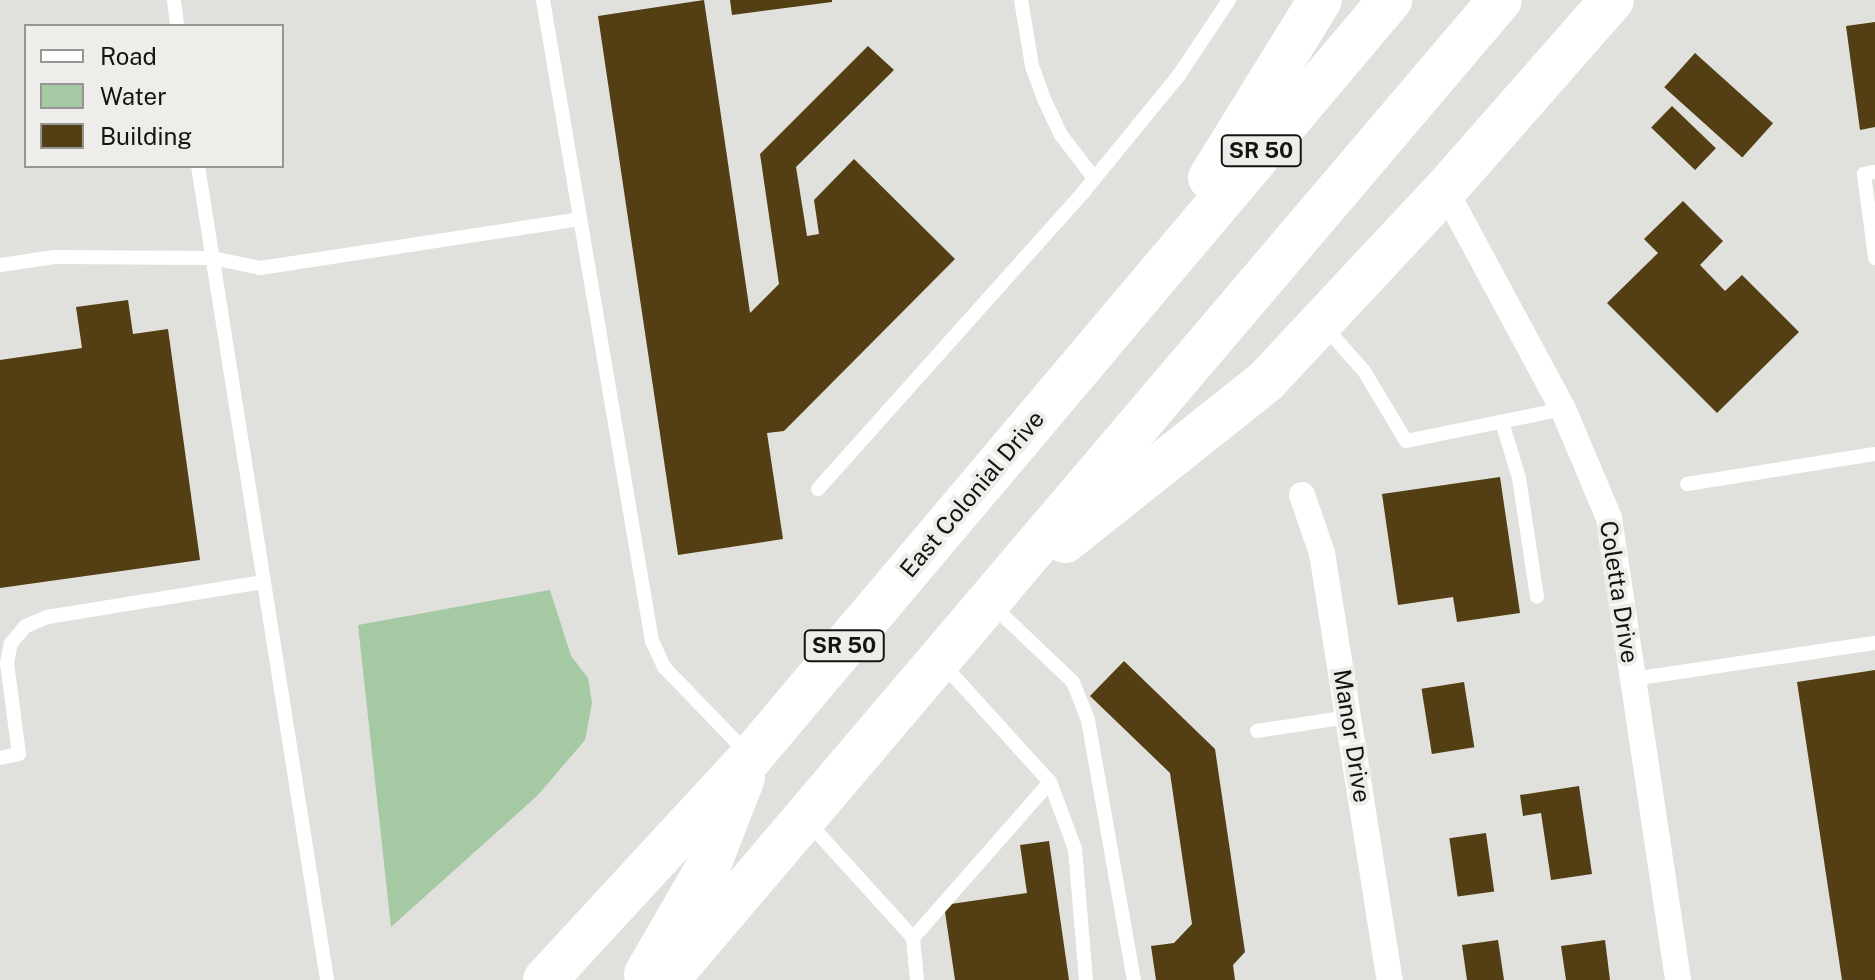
<!DOCTYPE html>
<html>
<head>
<meta charset="utf-8">
<style>
  body { margin:0 }
  #map { position:relative; width:1875px; height:980px; overflow:hidden; background:#e0e0dc; font-family:"Public Sans",sans-serif }
  div>[style] { position:absolute }
  .water>* { inset:0; background:#a4c9a3 }
  .building>* { inset:0; background:#543e13; transform-origin:0 0 }
  .service>* { height:14px; margin:-7px; padding:0 7px; transform-origin:7px; border-radius:7px; background:#fff }
  .minor>* { height:26px; margin:-13px; padding:0 13px; transform-origin:13px; border-radius:13px; background:#fff }
  .trunk>* { height:44px; margin:-22px; padding:0 22px; transform-origin:22px; border-radius:22px; background:#fff }
  span { translate:-50% -50%; white-space:nowrap; text-align:center; line-height:1.15; -webkit-text-stroke:8px #eeedea; paint-order:stroke }
  .shield-label span { padding:2px 6px; background:#eeedea; border:2px solid; border-radius:6px; -webkit-text-stroke-width:0 }
  .shield-label { font-size:22px; color:#141413; font-weight:700 }
  .street-label { font-size:24px; color:#141413 }
  .legend { position:absolute; left:24px; top:24px; width:260px; height:144px; box-sizing:border-box; background:#eeedea; border:2px solid #979694; margin:0; padding:10px 14px; list-style:none; font-size:24px; color:#141413 }
  .legend li { display:flex; align-items:center; gap:16px; height:40px }
  .legend b { width:40px; border:2px solid #979694 }
</style>
</head>
<body>
<div id="map">
  <div class="water">
    <div style="clip-path:polygon(550px 590px,571px 656px,588px 678px,592px 703px,585px 740px,538px 795px,391px 927px,358px 625px)"></div>
  </div>
  <div class="building">
    <div style="clip-path:polygon(704px 0,750px 313px,779px 284px,760px 154px,868px 46px,894px 70px,796px 167px,807px 236px,819px 234px,814px 200px,854px 159px,955px 259px,784px 431px,767px 433px,783px 539px,678px 555px,598px 16px)"></div>
    <div style="clip-path:polygon(730px 0,832px 0,832px 2px,732px 15px)"></div>
    <div style="clip-path:polygon(1875px 22px,1875px 127px,1860px 130px,1846px 26px)"></div>
    <div style="left:1695px;top:53px;width:105px;height:46px;rotate:42deg"></div>
    <div style="left:1672px;top:106px;width:61px;height:30px;rotate:44deg"></div>
    <div style="clip-path:polygon(1683px 201px,1723px 241px,1700px 265px,1725px 291px,1742px 275px,1799px 332px,1717px 413px,1607px 303px,1658px 253px,1644px 239px)"></div>
    <div style="clip-path:polygon(128px 300px,133px 334px,168px 329px,200px 560px,0 588px,0 360px,82px 348px,76px 307px)"></div>
    <div style="clip-path:polygon(1500px 477px,1520px 613px,1457px 622px,1453px 597px,1398px 605px,1382px 494px)"></div>
    <div style="clip-path:polygon(1124px 661px,1215px 749px,1245px 952px,1233px 965px,1235px 980px,1156px 980px,1151px 946px,1174px 943px,1192px 924px,1170px 773px,1090px 696px)"></div>
    <div style="clip-path:polygon(1875px 670px,1875px 980px,1842px 980px,1797px 682px)"></div>
    <div style="left:1464px;top:682px;width:66px;height:43px;rotate:81deg"></div>
    <div style="clip-path:polygon(1579px 786px,1592px 874px,1551px 880px,1541px 813px,1523px 816px,1520px 795px)"></div>
    <div style="left:1486px;top:833px;width:59px;height:37px;rotate:82deg"></div>
    <div style="clip-path:polygon(1049px 841px,1069px 980px,955px 980px,944px 905px,1027px 893px,1020px 845px)"></div>
    <div style="clip-path:polygon(1498px 940px,1504px 980px,1467px 980px,1462px 945px)"></div>
    <div style="clip-path:polygon(1605px 940px,1610px 980px,1566px 980px,1561px 946px)"></div>
  </div>
  <div class="service">
    <div style="left:174px;top:0;width:26px;rotate:83deg"></div>
    <div style="left:543px;top:0;width:650px;rotate:80.35deg"></div>
    <div style="left:652px;top:641px;width:29px;rotate:65deg"></div>
    <div style="left:664px;top:667px;width:121px;rotate:46deg"></div>
    <div style="left:1021px;top:0;width:67px;rotate:80.5deg"></div>
    <div style="left:1032px;top:66px;width:37px;rotate:70deg"></div>
    <div style="left:1045px;top:101px;width:38px;rotate:65deg"></div>
    <div style="left:1061px;top:135px;width:54px;rotate:52.5deg"></div>
    <div style="left:198px;top:166px;width:824px;rotate:80.99deg"></div>
    <div style="left:1875px;top:172px;width:11px;rotate:170deg"></div>
    <div style="left:1864px;top:174px;width:85px;rotate:82.5deg"></div>
    <div style="left:0;top:265px;width:55px;rotate:-8.4deg"></div>
    <div style="left:54px;top:257px;width:158px;rotate:0.4deg"></div>
    <div style="left:212px;top:258px;width:49px;rotate:11.8deg"></div>
    <div style="left:260px;top:268px;width:323px;rotate:-8.7deg"></div>
    <div style="left:1324px;top:326px;width:60px;rotate:48.4deg"></div>
    <div style="left:1364px;top:371px;width:82px;rotate:59deg"></div>
    <div style="left:1406px;top:441px;width:160px;rotate:-11.5deg"></div>
    <div style="left:1502px;top:422px;width:59px;rotate:73.1deg"></div>
    <div style="left:1519px;top:478px;width:120px;rotate:81.4deg"></div>
    <div style="left:1687px;top:484px;width:190px;rotate:-9.1deg"></div>
    <div style="left:818px;top:489px;width:401px;rotate:-48.2deg"></div>
    <div style="left:1085px;top:190px;width:149px;rotate:-50.7deg"></div>
    <div style="left:1179px;top:75px;width:90px;rotate:-56.3deg"></div>
    <div style="left:993px;top:606px;width:110px;rotate:43.5deg"></div>
    <div style="left:1073px;top:682px;width:41px;rotate:68.5deg"></div>
    <div style="left:1088px;top:720px;width:264px;rotate:80deg"></div>
    <div style="left:942px;top:663px;width:161px;rotate:47.8deg"></div>
    <div style="left:1050px;top:782px;width:72px;rotate:69.5deg"></div>
    <div style="left:1075px;top:849px;width:131px;rotate:85.2deg"></div>
    <div style="left:1633px;top:679px;width:245px;rotate:-8.5deg"></div>
    <div style="left:1257px;top:731px;width:93px;rotate:-8.7deg"></div>
    <div style="left:0;top:758px;width:19px;rotate:-12deg"></div>
    <div style="left:19px;top:754px;width:92px;rotate:-97.5deg"></div>
    <div style="left:7px;top:663px;width:20px;rotate:-79deg"></div>
    <div style="left:11px;top:643px;width:23px;rotate:-49deg"></div>
    <div style="left:26px;top:626px;width:23px;rotate:-23deg"></div>
    <div style="left:47px;top:617px;width:218px;rotate:-9.2deg"></div>
    <div style="left:808px;top:822px;width:156px;rotate:47.8deg"></div>
    <div style="left:913px;top:938px;width:42px;rotate:84.6deg"></div>
    <div style="left:913px;top:938px;width:208px;rotate:-48.7deg"></div>
  </div>
  <div class="minor">
    <div style="left:1445px;top:190px;width:249px;rotate:61.7deg"></div>
    <div style="left:1563px;top:409px;width:118px;rotate:67.1deg"></div>
    <div style="left:1609px;top:518px;width:467px;rotate:81.5deg"></div>
    <div style="left:1302px;top:495px;width:61px;rotate:71deg"></div>
    <div style="left:1322px;top:553px;width:432px;rotate:81deg"></div>
  </div>
  <div class="trunk">
    <div style="left:1210px;top:178px;width:209px;rotate:-58.3deg"></div>
    <div style="left:1065px;top:541px;width:257px;rotate:-38.5deg"></div>
    <div style="left:1266px;top:381px;width:262px;rotate:-46.9deg"></div>
    <div style="left:1445px;top:190px;width:253px;rotate:-48.7deg"></div>
    <div style="left:646px;top:974px;width:126px;rotate:-60deg"></div>
    <div style="left:709px;top:865px;width:93px;rotate:-68.7deg"></div>
    <div style="left:545px;top:980px;width:304px;rotate:-47.3deg"></div>
    <div style="left:751px;top:757px;width:991px;rotate:-49.83deg"></div>
    <div style="left:667px;top:980px;width:1286px;rotate:-49.64deg"></div>
  </div>
  <div class="shield-label">
    <span style="left:1261px;top:151px">SR 50</span>
    <span style="left:844px;top:646px">SR 50</span>
  </div>
  <div class="street-label">
    <span style="left:972px;top:494px;rotate:-50deg">East Colonial Drive</span>
    <span style="left:1619px;top:592px;rotate:81deg">Coletta Drive</span>
    <span style="left:1352px;top:736px;rotate:81deg">Manor Drive</span>
  </div>
  <ul class="legend">
  <li><b style="height:10px;background:#fff"></b>Road</li>
  <li><b style="height:22px;background:#a4c9a3"></b>Water</li>
  <li><b style="height:22px;background:#543e13"></b>Building</li>
  </ul>
</div>
</body>
</html>
